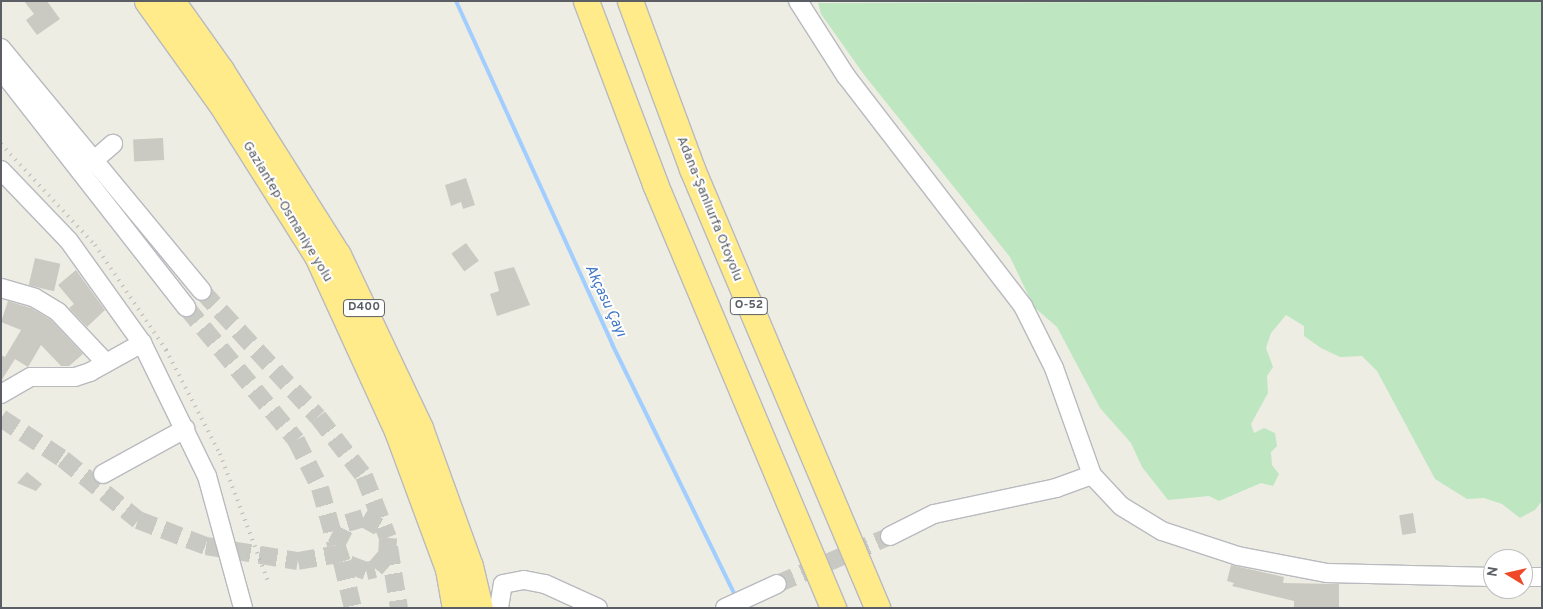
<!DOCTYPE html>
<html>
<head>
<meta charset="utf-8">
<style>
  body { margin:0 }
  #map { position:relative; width:1543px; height:609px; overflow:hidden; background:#eeede3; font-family:Overpass,sans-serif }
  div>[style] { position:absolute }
  .green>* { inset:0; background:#bee7c1 }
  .stream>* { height:4px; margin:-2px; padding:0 2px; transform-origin:2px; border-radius:2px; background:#a2ceff }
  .building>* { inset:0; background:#cbcac2; transform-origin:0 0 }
  .minor-tunnel>* { height:18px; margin-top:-9px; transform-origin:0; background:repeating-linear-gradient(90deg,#c9c9c3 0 18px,transparent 0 27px) }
  .roads { filter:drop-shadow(1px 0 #b8babf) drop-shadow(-1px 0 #b8babf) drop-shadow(0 1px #b8babf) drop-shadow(0 -1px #b8babf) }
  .minor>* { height:18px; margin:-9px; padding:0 9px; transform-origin:9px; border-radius:9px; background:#fff }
  .highway>* { height:25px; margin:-12.5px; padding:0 12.5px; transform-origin:12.5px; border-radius:12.5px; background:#ffeb89 }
  .rail>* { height:4px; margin-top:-2px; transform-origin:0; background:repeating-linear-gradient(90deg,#b4b5b5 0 1px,transparent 0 7px) }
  span { translate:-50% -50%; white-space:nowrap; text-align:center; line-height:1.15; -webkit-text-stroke:4px #fff; paint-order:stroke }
  .shield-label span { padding:1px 4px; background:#fff; border:1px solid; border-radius:4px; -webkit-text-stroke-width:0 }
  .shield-label { font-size:12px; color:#5b5e64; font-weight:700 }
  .street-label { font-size:14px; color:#5b5e64 }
  .water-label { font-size:15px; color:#4076c7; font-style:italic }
  .frame { position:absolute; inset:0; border:2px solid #5b5e64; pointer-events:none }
  .north { position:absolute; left:1483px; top:549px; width:50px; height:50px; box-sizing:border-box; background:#fff; border:1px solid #bdbfc1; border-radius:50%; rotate:279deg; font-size:14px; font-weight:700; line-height:20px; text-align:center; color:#5b5e64 }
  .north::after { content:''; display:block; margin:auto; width:18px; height:22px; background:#ef4828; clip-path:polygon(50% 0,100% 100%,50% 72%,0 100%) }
</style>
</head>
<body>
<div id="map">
  <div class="green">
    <div style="clip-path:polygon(1542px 1px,1542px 501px,1535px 510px,1520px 518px,1502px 504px,1484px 498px,1467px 499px,1435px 479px,1377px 371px,1362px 356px,1340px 357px,1321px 348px,1304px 336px,1304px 326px,1286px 315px,1271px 333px,1266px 348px,1273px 367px,1267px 376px,1268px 393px,1251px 424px,1254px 433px,1264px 428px,1275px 433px,1277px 446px,1271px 452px,1272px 465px,1279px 474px,1273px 486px,1261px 483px,1219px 501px,1209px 496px,1168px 500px,1142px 467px,1131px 443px,1100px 408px,1057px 327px,1034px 307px,1010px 257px,865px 76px,821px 14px,818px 3px)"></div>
  </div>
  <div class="stream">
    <div style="left:456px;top:1px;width:377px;rotate:65.5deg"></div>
    <div style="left:612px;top:344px;width:284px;rotate:63.9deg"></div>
  </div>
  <div class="building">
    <div style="clip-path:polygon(24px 1px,47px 1px,60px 19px,37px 35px,26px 20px,34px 14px)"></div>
    <div style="left:163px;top:138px;width:22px;height:30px;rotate:87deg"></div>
    <div style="clip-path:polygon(466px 178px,475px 205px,463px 209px,461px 202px,451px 206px,445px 185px)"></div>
    <div style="left:466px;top:243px;width:22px;height:18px;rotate:54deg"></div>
    <div style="left:35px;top:258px;width:26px;height:28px;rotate:13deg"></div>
    <div style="clip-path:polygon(514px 267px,530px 305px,497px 316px,490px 294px,499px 291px,494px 272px)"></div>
    <div style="clip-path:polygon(76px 270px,105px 310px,87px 327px,69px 308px,74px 304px,58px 285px)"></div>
    <div style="clip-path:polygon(8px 301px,31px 308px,51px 320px,83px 354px,69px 366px,61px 366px,41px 345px,28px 367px,15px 359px,1px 381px,1px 355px,5px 357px,21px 330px,1px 322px)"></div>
    <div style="clip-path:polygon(27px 472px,42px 484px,36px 491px,17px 483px)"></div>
    <div style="left:1413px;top:513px;width:20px;height:14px;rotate:81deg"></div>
    <div style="clip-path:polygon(1231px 565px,1284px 577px,1283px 583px,1339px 584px,1339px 608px,1294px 608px,1294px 601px,1232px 586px,1234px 583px,1227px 581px)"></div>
  </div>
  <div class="minor-tunnel">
    <div style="left:202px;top:291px;width:171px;rotate:47.4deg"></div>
    <div style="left:318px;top:417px;width:75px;rotate:52.1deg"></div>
    <div style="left:364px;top:476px;width:66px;rotate:68.8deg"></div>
    <div style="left:388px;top:538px;width:17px;rotate:93deg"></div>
    <div style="left:387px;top:555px;width:18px;rotate:131deg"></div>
    <div style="left:375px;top:569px;width:9px;rotate:167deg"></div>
    <div style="left:366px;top:571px;width:26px;rotate:-159deg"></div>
    <div style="left:342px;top:562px;width:18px;rotate:-109deg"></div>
    <div style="left:336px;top:545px;width:25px;rotate:-63deg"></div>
    <div style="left:347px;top:523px;width:17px;rotate:-17deg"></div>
    <div style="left:363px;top:518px;width:25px;rotate:29deg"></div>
    <div style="left:186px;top:307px;width:173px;rotate:50.4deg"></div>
    <div style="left:296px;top:440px;width:54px;rotate:63.4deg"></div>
    <div style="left:320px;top:488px;width:59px;rotate:74.3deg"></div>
    <div style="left:1px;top:418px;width:74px;rotate:33.5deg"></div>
    <div style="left:63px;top:459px;width:97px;rotate:39.1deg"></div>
    <div style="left:138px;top:520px;width:73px;rotate:20.9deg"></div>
    <div style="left:206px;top:546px;width:93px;rotate:9.3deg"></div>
    <div style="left:298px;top:561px;width:40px;rotate:-10deg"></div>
    <div style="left:389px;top:547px;width:62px;rotate:80.7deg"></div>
    <div style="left:342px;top:562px;width:47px;rotate:76.6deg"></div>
    <div style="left:777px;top:584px;width:123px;rotate:-23deg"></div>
  </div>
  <div class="roads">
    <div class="minor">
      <div style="left:798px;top:1px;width:89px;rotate:57.4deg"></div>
      <div style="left:846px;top:76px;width:290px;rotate:52.4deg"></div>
      <div style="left:1023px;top:306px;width:69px;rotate:63.4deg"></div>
      <div style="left:1054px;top:368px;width:114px;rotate:70.4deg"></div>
      <div style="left:1px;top:48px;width:315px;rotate:50.4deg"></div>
      <div style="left:1px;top:70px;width:301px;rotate:52deg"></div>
      <div style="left:92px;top:162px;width:28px;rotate:-41deg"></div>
      <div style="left:1px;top:170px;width:98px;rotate:46.2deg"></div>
      <div style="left:69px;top:241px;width:125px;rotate:54.4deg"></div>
      <div style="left:142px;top:343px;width:148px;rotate:64deg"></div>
      <div style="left:207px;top:476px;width:137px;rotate:74.7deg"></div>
      <div style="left:1px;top:288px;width:35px;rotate:16deg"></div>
      <div style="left:35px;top:298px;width:27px;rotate:31deg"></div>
      <div style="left:58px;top:312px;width:70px;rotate:46.7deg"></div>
      <div style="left:1px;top:394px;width:34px;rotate:-30deg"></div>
      <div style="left:31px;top:377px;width:44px"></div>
      <div style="left:75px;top:377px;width:16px;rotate:-18deg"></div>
      <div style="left:90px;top:372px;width:60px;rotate:-29.1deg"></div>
      <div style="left:103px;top:474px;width:94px;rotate:-28.8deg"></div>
      <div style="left:890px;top:536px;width:49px;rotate:-26.6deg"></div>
      <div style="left:934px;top:514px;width:125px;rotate:-12deg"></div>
      <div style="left:1056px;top:488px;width:38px;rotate:-20deg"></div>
      <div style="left:1092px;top:475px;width:42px;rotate:46.9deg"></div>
      <div style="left:1121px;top:506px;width:48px;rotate:31.4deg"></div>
      <div style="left:1162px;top:531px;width:80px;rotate:18.2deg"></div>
      <div style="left:1238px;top:556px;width:91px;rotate:10.8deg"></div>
      <div style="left:1327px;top:573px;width:166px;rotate:1.4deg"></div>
      <div style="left:1523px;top:577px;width:19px"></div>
      <div style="left:499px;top:608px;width:24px;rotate:-81deg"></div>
      <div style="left:503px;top:584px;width:21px;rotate:-11deg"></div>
      <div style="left:524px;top:580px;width:21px;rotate:11deg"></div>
      <div style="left:545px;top:584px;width:58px;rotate:24.4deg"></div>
      <div style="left:725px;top:608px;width:57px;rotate:-24.8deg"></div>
    </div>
    <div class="highway">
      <div style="left:147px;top:1px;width:127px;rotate:54.3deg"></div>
      <div style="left:221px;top:104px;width:180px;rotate:57.7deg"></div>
      <div style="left:317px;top:256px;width:192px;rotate:65.4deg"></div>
      <div style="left:397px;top:431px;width:147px;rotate:69.7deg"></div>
      <div style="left:448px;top:569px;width:40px;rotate:80deg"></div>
      <div style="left:172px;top:1px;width:85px;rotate:54.6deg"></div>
      <div style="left:221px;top:70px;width:219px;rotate:57.7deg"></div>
      <div style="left:338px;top:255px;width:191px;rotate:64.6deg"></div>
      <div style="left:420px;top:428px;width:147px;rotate:70.1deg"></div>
      <div style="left:470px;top:566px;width:43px;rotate:76.6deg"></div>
      <div style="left:586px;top:1px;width:196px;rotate:69.3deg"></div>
      <div style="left:655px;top:184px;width:460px;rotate:67.2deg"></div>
      <div style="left:630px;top:1px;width:179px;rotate:69.7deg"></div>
      <div style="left:692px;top:169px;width:476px;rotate:67.1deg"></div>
    </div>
  </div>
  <div class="rail">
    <div style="left:1px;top:144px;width:138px;rotate:47.1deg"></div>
    <div style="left:95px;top:245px;width:127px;rotate:55.9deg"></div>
    <div style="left:166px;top:350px;width:117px;rotate:62.6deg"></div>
    <div style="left:220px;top:454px;width:136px;rotate:69.3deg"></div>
  </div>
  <div class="shield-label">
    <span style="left:749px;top:306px">O-52</span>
    <span style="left:364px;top:308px">D400</span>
  </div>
  <div class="street-label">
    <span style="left:709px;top:209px;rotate:68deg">Adana-Şanlıurfa Otoyolu</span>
    <span style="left:287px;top:212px;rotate:59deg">Gaziantep-Osmaniye yolu</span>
  </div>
  <div class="water-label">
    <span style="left:605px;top:301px;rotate:65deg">Akçasu Çayı</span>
  </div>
  <div class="frame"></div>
  <div class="north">N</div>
</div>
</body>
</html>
